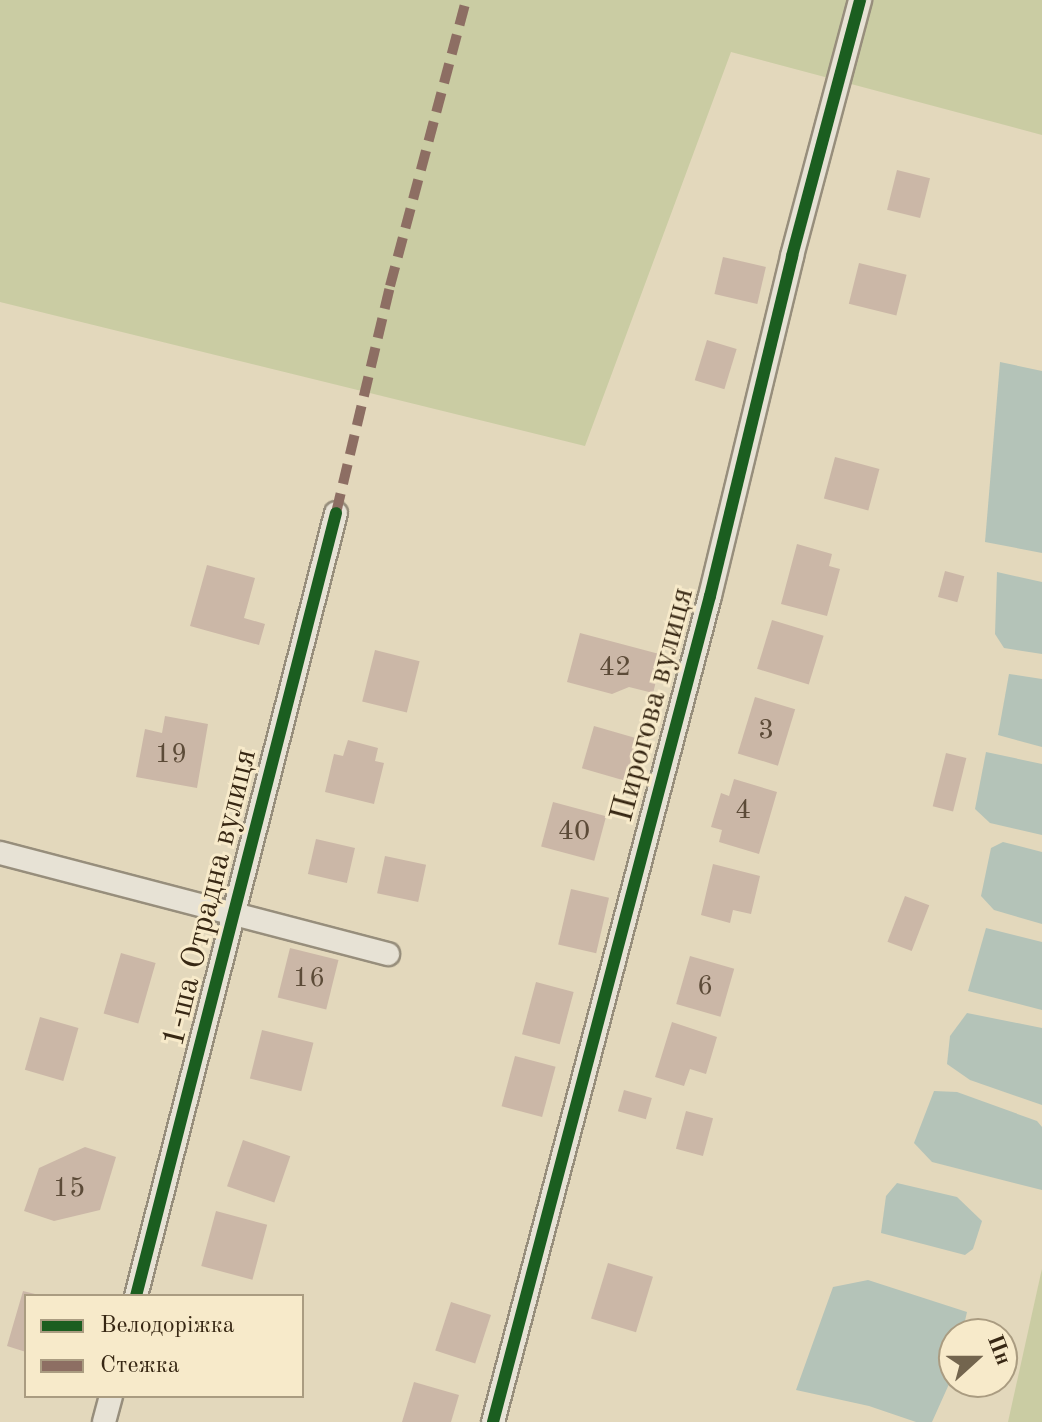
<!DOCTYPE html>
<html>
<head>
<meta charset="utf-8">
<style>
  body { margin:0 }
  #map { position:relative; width:1042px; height:1422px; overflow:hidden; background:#e3d8bc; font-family:"Old Standard TT",serif }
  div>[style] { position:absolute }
  .green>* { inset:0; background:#cacca3 }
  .water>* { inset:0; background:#b4c3b8 }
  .building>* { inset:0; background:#cbb7a7; transform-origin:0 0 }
  .roads { filter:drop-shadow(2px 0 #978e7c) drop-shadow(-2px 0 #978e7c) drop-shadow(0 2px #978e7c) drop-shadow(0 -2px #978e7c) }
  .street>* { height:22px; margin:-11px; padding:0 11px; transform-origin:11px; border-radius:11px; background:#e7e2d5 }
  .quiet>* { height:10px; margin-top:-5px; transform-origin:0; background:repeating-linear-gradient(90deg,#8d6e63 0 20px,transparent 0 30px) }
  .cycleway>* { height:12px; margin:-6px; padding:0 6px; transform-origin:6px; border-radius:6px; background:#1b5e20 }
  span { translate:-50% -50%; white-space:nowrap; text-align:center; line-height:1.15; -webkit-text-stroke:6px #f7eaca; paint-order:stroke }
  .number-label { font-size:28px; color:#5c4b38 }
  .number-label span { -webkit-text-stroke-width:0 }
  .street-label { font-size:32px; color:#372713 }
  .legend { position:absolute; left:24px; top:1294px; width:280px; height:104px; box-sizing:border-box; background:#f7eaca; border:2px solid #aa9c81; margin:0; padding:10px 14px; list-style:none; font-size:24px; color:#372713 }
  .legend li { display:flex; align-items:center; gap:16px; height:40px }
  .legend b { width:40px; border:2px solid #aa9c81 }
  .north { position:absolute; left:938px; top:1318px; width:80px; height:80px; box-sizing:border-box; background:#f7eaca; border:2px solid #aa9c81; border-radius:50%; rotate:69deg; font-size:22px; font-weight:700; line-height:32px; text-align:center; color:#372713 }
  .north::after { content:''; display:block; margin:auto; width:28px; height:36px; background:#73654e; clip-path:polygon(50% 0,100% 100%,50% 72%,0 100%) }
</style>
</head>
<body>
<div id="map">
  <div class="green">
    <div style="clip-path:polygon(0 0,1042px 0,1042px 135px,731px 52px,585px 446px,0 302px)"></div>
    <div style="clip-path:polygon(1042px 1269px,1042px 1422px,1008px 1422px,1041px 1273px)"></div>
  </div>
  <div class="water">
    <div style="clip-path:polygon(1000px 362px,1042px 371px,1042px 553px,985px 542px)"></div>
    <div style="clip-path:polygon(997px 572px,1042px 582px,1042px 654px,1004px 648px,995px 634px)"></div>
    <div style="clip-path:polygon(1009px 674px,1042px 679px,1042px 747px,998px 735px)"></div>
    <div style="clip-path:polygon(986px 752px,1042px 764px,1042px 835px,990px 823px,975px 809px)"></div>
    <div style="clip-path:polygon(1003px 842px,1042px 852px,1042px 924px,994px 910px,981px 896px,991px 848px)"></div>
    <div style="clip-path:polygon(986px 928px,1042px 942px,1042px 1010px,968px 991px)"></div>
    <div style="clip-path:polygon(967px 1013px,1042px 1028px,1042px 1105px,970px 1080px,947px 1064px,950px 1036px)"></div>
    <div style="clip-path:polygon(934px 1091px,957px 1092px,1037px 1121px,1042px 1127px,1042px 1190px,932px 1162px,914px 1143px)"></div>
    <div style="clip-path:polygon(897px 1183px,957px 1197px,982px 1221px,973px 1249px,965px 1255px,881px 1233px,886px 1196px)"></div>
    <div style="clip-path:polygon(868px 1280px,967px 1312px,962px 1334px,954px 1334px,954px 1373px,932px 1422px,916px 1422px,869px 1406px,796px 1390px,833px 1287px)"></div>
  </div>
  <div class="building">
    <div style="left:897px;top:170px;width:34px;height:41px;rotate:14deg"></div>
    <div style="left:723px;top:257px;width:44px;height:38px;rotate:13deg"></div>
    <div style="left:859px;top:263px;width:49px;height:42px;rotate:14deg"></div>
    <div style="left:707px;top:340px;width:31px;height:42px;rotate:17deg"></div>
    <div style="left:835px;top:457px;width:46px;height:43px;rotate:15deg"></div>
    <div style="clip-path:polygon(797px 544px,832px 554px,829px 566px,840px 569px,827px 616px,781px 604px)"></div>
    <div style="clip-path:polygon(207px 565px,255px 578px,244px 618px,265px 624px,259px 645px,190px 626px)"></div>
    <div style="left:945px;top:571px;width:20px;height:27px;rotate:15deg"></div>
    <div style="left:772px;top:620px;width:54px;height:51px;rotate:17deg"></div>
    <div style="clip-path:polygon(580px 633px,663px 655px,653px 693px,629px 687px,612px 694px,567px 682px)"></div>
    <div style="left:375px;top:650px;width:46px;height:53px;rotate:14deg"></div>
    <div style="left:755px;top:697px;width:42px;height:59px;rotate:17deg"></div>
    <div style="clip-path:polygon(165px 716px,208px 724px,197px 788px,136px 777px,145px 729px,162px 733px)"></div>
    <div style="left:594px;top:726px;width:45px;height:44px;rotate:16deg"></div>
    <div style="clip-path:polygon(348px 740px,378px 748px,375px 761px,384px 763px,374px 804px,325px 792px,334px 754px,343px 756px)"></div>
    <div style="left:946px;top:753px;width:21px;height:55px;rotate:14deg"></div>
    <div style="clip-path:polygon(734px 779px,777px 792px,759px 854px,719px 842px,722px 830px,711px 827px,721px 793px,729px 796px)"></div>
    <div style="left:553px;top:802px;width:55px;height:46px;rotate:15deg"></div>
    <div style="left:316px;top:839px;width:40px;height:36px;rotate:13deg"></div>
    <div style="left:385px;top:856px;width:42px;height:38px;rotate:12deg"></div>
    <div style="clip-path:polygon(713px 864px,760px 876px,751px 914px,733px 910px,730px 923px,701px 915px)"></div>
    <div style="left:571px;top:889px;width:39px;height:57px;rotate:13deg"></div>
    <div style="left:905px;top:896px;width:26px;height:49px;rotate:21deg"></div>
    <div style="left:290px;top:948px;width:50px;height:51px;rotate:14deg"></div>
    <div style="left:121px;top:953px;width:36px;height:63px;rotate:16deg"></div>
    <div style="left:690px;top:956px;width:46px;height:50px;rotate:16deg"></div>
    <div style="left:536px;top:982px;width:39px;height:54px;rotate:15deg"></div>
    <div style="left:40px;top:1017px;width:40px;height:55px;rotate:16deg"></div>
    <div style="clip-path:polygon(672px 1022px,717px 1037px,706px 1074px,690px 1069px,684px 1086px,655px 1077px)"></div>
    <div style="left:262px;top:1030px;width:53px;height:50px;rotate:14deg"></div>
    <div style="left:515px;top:1056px;width:42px;height:52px;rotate:15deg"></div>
    <div style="left:624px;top:1090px;width:29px;height:22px;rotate:16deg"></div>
    <div style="left:686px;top:1111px;width:28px;height:39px;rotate:15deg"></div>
    <div style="left:243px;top:1140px;width:50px;height:49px;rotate:19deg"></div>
    <div style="clip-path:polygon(85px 1147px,116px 1157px,100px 1210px,54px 1221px,24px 1211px,39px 1168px)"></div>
    <div style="left:216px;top:1211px;width:53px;height:57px;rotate:15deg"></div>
    <div style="left:608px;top:1263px;width:47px;height:58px;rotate:17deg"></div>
    <div style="clip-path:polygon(23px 1291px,39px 1295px,26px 1296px,26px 1352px,7px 1346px)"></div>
    <div style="left:451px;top:1302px;width:42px;height:51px;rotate:18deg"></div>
    <div style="clip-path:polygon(414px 1382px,459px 1395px,451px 1422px,402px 1422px)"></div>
  </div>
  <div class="roads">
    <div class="street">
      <div style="left:0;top:853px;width:401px;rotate:14.6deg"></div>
      <div style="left:136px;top:1296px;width:808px;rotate:-75.67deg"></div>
      <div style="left:104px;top:1422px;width:27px;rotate:-75deg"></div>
      <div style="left:493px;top:1422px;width:854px;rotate:-75.28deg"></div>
      <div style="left:710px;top:596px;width:350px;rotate:-76.4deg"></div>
      <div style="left:792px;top:256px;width:265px;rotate:-75.1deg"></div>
    </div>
  </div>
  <div class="quiet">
    <div style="left:336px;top:513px;width:233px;rotate:-76.6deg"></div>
    <div style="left:390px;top:286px;width:296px;rotate:-75.1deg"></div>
  </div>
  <div class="cycleway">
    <div style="left:136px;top:1296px;width:808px;rotate:-75.67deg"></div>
    <div style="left:493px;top:1422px;width:854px;rotate:-75.28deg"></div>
    <div style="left:710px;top:596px;width:350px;rotate:-76.4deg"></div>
    <div style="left:792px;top:256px;width:265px;rotate:-75.1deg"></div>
  </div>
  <div class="number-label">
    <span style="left:615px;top:668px">42</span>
    <span style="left:766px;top:731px">3</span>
    <span style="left:171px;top:755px">19</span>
    <span style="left:743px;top:811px">4</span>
    <span style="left:574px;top:832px">40</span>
    <span style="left:309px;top:979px">16</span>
    <span style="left:705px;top:987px">6</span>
    <span style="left:69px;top:1189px">15</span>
  </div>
  <div class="street-label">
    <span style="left:654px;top:705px;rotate:-75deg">Пирогова вулиця</span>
    <span style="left:211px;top:898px;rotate:-76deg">1-ша Отрадна вулиця</span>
  </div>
  <ul class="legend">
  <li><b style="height:10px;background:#1b5e20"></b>Велодоріжка</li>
  <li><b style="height:10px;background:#8d6e63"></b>Стежка</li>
  </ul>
  <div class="north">Пн</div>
</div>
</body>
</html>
